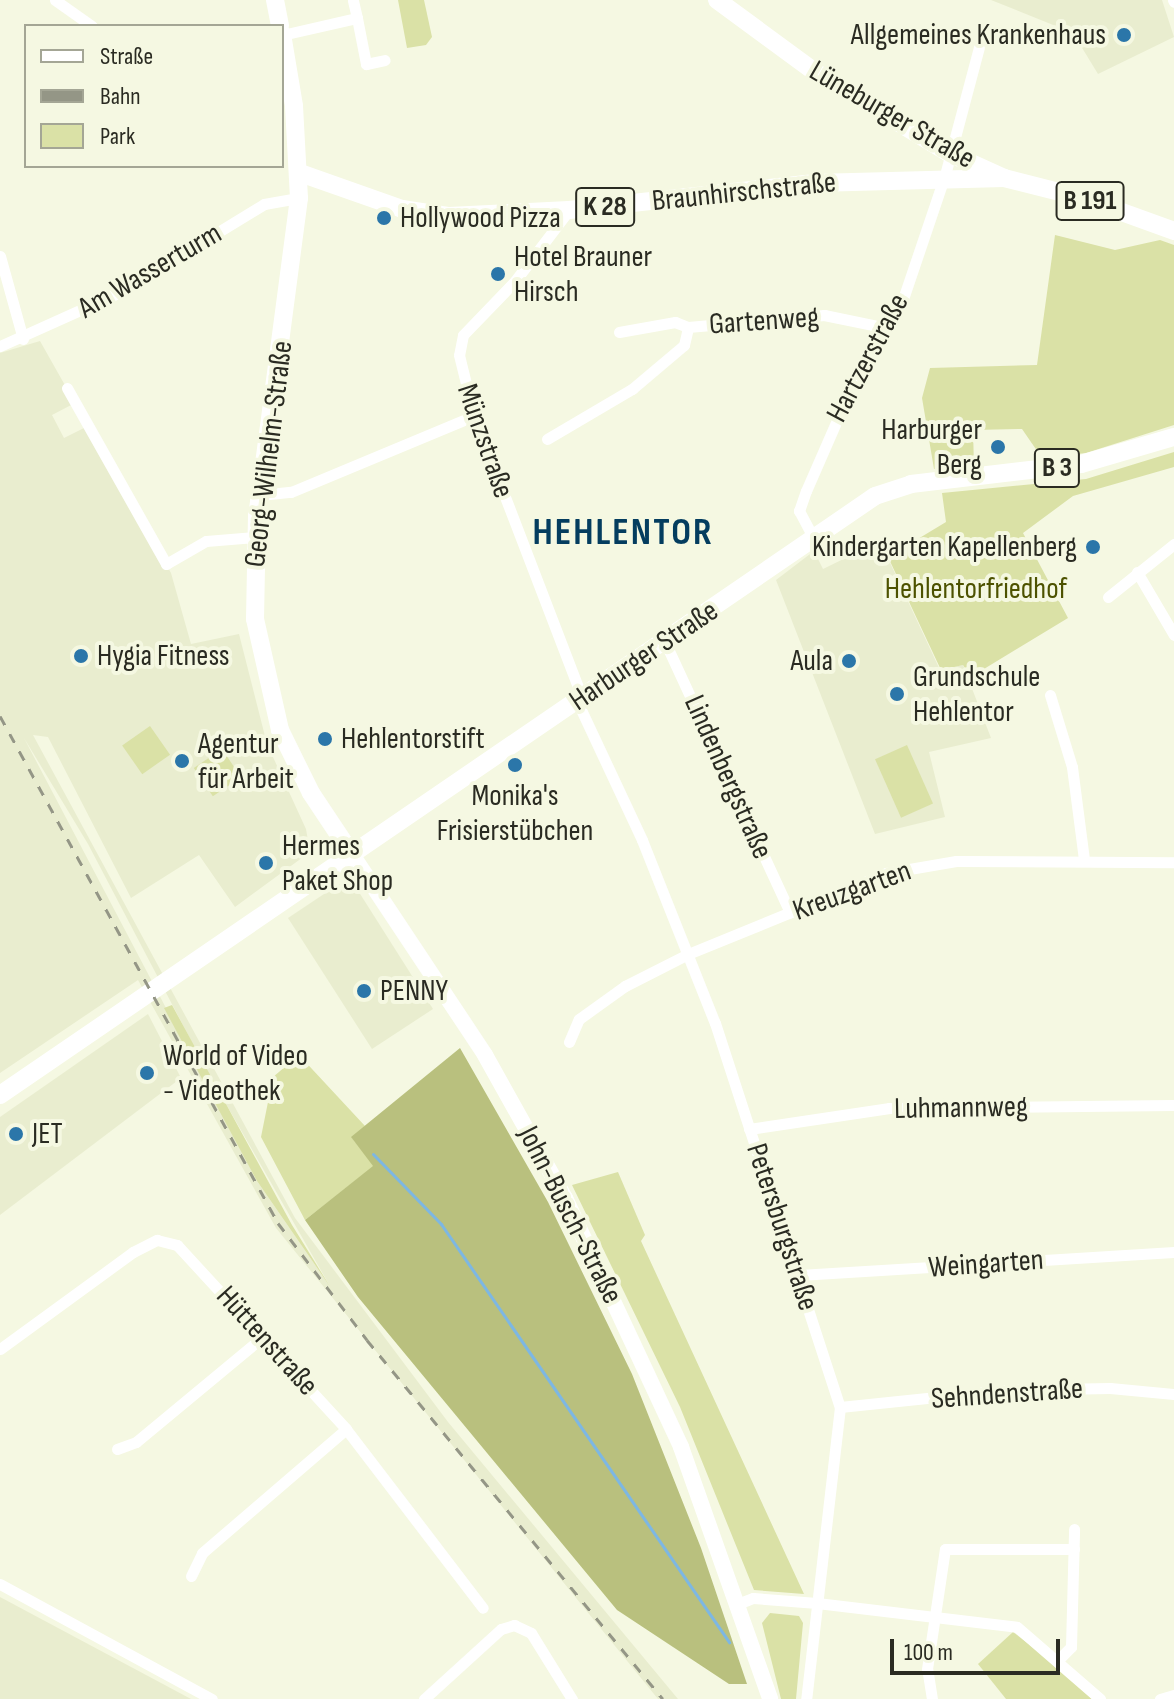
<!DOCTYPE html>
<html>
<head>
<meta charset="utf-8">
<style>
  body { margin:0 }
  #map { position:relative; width:1174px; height:1699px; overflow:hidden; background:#f5f8e2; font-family:"Sofia Sans Condensed",sans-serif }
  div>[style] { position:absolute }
  .built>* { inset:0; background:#e9edcf }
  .green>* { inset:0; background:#dae1a6; transform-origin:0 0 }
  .forest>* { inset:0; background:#b9c07e }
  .stream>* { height:3px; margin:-1.5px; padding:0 1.5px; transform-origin:1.5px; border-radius:1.5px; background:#7db7e3 }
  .street>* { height:11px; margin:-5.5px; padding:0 5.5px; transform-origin:5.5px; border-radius:5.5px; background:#fff }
  .secondary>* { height:16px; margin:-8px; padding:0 8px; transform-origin:8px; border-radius:8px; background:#fff }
  .primary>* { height:18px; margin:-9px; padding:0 9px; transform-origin:9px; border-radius:9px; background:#fff }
  .rail>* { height:3px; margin-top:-1.5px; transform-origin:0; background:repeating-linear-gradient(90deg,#949686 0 10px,transparent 0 20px) }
  .dots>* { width:22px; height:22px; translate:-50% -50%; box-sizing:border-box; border:4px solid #f5f8e2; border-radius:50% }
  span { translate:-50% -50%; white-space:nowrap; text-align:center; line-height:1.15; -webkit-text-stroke:8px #f5f8e2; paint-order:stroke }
  .shield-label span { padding:2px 6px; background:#f5f8e2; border:2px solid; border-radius:6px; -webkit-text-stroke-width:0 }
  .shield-label { font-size:28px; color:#2a2b22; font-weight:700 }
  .poi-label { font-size:30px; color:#2a2b22 }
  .right { translate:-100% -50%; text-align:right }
  .left { translate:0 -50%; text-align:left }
  .street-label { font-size:30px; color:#2a2b22 }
  .park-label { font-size:30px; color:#4d5200 }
  .district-label { font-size:38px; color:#043d5f; font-weight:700; letter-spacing:2px }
  .legend { position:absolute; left:24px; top:24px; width:260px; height:144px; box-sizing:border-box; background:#f5f8e2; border:2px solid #a4a695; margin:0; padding:10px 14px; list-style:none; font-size:24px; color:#2a2b22 }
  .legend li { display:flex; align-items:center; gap:16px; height:40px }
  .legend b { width:40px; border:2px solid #a4a695 }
  .scale { position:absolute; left:890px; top:1639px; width:170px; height:36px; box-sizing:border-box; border:4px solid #2a2b22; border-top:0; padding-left:10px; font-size:24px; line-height:28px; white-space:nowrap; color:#2a2b22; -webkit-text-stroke:6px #f5f8e2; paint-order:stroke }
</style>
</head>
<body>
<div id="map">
  <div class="built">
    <div style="clip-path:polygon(991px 0,1162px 0,1174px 37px,1098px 74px,1073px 33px)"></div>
    <div style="clip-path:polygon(evenodd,40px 341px,75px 403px,52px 415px,64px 438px,88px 426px,171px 573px,191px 644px,239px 634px,267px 744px,306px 829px,310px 852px,235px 907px,199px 855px,131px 898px,48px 737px,33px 735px,295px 1218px,448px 1422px,678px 1699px,658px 1699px,276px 1228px,138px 980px,0 1073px,0 353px,40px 341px,24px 738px,88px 844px,206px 1069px,331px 1288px,257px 1181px,24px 738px)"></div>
    <div style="clip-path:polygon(868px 547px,885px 552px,940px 670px,963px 665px,991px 738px,929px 752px,945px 817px,875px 834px,776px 580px,814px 551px,823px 569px)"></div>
    <div style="clip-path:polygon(339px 884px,357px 889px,433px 1009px,372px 1049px,288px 918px)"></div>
    <div style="clip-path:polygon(148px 1014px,181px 1078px,0 1215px,0 1117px)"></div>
    <div style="clip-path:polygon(0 1597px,191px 1699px,0 1699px)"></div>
  </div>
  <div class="green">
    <div style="clip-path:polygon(398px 0,424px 0,432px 37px,426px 45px,407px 48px)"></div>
    <div style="clip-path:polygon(1055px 235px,1115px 250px,1160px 240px,1174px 245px,1174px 425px,1086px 453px,1042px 458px,1022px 429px,973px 430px,974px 466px,934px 469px,922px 398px,930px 368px,1037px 365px)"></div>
    <div style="clip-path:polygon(1174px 452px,1174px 467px,1073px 496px,1023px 533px,1068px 618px,979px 672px,974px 682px,963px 665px,941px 670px,888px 557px,946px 522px,942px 493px,1086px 479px)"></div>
    <div style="left:150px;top:726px;width:35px;height:34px;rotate:55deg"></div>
    <div style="left:907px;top:745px;width:64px;height:35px;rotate:66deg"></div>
    <div style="left:222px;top:749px;width:34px;height:34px;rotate:56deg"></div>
    <div style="clip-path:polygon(172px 1005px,292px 1225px,331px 1288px,257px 1181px,164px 1008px)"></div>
    <div style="clip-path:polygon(299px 1055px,365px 1126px,352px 1138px,374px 1166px,305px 1220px,261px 1137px,273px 1077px)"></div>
    <div style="clip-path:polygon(618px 1172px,645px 1235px,641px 1241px,804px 1594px,754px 1590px,680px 1407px,572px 1185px)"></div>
    <div style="clip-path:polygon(770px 1613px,799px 1616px,803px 1623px,796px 1699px,781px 1699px,762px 1623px)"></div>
    <div style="clip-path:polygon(1013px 1632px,1056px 1665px,1092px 1699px,1006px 1699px,978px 1664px)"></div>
  </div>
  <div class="forest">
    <div style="clip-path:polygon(460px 1048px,548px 1202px,632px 1374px,701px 1548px,747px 1684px,729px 1684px,617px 1610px,358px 1297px,305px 1220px,373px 1166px,351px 1137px)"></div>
  </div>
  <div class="stream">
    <div style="left:373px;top:1154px;width:98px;rotate:45.8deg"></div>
    <div style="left:441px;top:1224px;width:508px;rotate:55.43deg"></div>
  </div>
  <div class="street">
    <div style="left:55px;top:0;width:45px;rotate:35.1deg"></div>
    <div style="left:1173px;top:0;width:2px;rotate:63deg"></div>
    <div style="left:357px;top:18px;width:47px;rotate:78.9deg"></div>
    <div style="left:366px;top:64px;width:19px;rotate:-12deg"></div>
    <div style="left:282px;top:35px;width:77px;rotate:-12.8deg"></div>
    <div style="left:357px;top:18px;width:18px;rotate:-103deg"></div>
    <div style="left:569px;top:210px;width:89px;rotate:127.3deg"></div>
    <div style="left:515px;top:281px;width:75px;rotate:133.9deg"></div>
    <div style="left:463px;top:335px;width:20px;rotate:101deg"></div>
    <div style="left:459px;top:355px;width:63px;rotate:76.2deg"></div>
    <div style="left:474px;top:416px;width:302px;rotate:69deg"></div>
    <div style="left:0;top:256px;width:86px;rotate:74.5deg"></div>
    <div style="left:619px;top:332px;width:57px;rotate:-10.1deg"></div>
    <div style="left:675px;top:322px;width:14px;rotate:21deg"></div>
    <div style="left:688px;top:327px;width:137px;rotate:-5deg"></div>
    <div style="left:824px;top:315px;width:64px;rotate:11.7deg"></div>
    <div style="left:0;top:346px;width:132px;rotate:-24.2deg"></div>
    <div style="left:120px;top:292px;width:169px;rotate:-31.4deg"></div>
    <div style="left:264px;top:204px;width:36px;rotate:-10deg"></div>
    <div style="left:67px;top:388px;width:202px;rotate:60.6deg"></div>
    <div style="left:166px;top:564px;width:46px;rotate:-29.9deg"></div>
    <div style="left:206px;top:541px;width:49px;rotate:-4.7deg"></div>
    <div style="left:547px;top:439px;width:99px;rotate:-30.5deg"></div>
    <div style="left:632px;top:389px;width:68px;rotate:-40.2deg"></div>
    <div style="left:684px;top:345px;width:18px;rotate:-77deg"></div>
    <div style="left:260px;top:495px;width:31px;rotate:-6deg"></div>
    <div style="left:291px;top:492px;width:198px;rotate:-22.6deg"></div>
    <div style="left:813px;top:537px;width:30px;rotate:-118deg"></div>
    <div style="left:799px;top:511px;width:21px;rotate:-71deg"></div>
    <div style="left:806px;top:491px;width:120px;rotate:-66.4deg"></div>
    <div style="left:854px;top:381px;width:92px;rotate:-58.7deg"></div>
    <div style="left:902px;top:302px;width:134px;rotate:-71.3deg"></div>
    <div style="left:945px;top:175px;width:132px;rotate:-75.1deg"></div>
    <div style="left:1137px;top:572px;width:73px;rotate:59.6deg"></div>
    <div style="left:1108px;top:597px;width:85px;rotate:-38.8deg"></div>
    <div style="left:665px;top:642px;width:298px;rotate:65.2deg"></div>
    <div style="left:1050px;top:695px;width:75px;rotate:73deg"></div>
    <div style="left:1072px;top:767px;width:93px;rotate:82.6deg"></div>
    <div style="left:577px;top:701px;width:153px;rotate:64.9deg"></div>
    <div style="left:642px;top:840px;width:197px;rotate:68.3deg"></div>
    <div style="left:715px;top:1023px;width:404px;rotate:72deg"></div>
    <div style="left:840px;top:1407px;width:294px;rotate:96.6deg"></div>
    <div style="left:569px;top:1042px;width:25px;rotate:-67deg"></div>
    <div style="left:579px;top:1019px;width:57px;rotate:-35.7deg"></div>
    <div style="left:625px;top:986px;width:71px;rotate:-26.9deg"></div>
    <div style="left:688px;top:954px;width:214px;rotate:-22.2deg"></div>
    <div style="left:886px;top:873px;width:71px;rotate:-9.7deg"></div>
    <div style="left:956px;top:861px;width:218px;rotate:0.3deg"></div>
    <div style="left:749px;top:1129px;width:142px;rotate:-8.5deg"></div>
    <div style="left:889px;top:1108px;width:285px;rotate:-0.6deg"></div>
    <div style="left:799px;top:1275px;width:376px;rotate:-3.5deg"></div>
    <div style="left:0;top:1349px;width:165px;rotate:-36.1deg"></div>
    <div style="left:133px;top:1252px;width:27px;rotate:-27deg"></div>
    <div style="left:157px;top:1240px;width:21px;rotate:14deg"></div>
    <div style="left:177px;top:1245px;width:250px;rotate:47.4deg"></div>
    <div style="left:346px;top:1429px;width:225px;rotate:52.6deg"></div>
    <div style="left:840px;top:1407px;width:165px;rotate:-5.9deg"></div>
    <div style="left:1004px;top:1390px;width:106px;rotate:-1.1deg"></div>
    <div style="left:1110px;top:1388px;width:64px;rotate:5.4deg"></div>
    <div style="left:117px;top:1449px;width:20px;rotate:-20deg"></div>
    <div style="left:136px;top:1442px;width:168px;rotate:-39.7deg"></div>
    <div style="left:191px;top:1576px;width:25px;rotate:-64deg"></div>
    <div style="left:202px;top:1553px;width:190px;rotate:-40.7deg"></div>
    <div style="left:0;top:1584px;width:241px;rotate:28.5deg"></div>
    <div style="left:740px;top:1603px;width:14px;rotate:-21deg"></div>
    <div style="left:753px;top:1598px;width:64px;rotate:4.5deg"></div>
    <div style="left:817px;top:1603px;width:201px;rotate:6.8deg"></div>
    <div style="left:1017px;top:1627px;width:110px;rotate:40.9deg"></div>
    <div style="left:1059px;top:1659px;width:17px;rotate:-45deg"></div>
    <div style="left:1071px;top:1647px;width:118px;rotate:-88.5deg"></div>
    <div style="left:424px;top:1699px;width:104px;rotate:-42.3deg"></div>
    <div style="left:501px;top:1629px;width:14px;rotate:-17deg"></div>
    <div style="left:514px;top:1625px;width:19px;rotate:25deg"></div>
    <div style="left:531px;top:1633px;width:78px;rotate:58.2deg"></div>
    <div style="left:932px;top:1699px;width:30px;rotate:-99deg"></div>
    <div style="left:927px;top:1669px;width:121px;rotate:-81.5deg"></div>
    <div style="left:945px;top:1549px;width:129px"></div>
    <div style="left:1160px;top:1699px;width:15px;rotate:-16deg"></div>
  </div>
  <div class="secondary">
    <div style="left:351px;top:853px;width:242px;rotate:56.4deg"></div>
    <div style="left:485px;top:1055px;width:164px;rotate:60.8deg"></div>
    <div style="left:565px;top:1198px;width:275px;rotate:65deg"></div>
    <div style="left:681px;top:1447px;width:267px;rotate:70.5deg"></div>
  </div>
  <div class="primary">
    <div style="left:275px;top:0;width:26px;rotate:79deg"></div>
    <div style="left:717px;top:0;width:122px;rotate:36.3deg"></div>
    <div style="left:815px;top:72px;width:157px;rotate:31.2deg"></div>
    <div style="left:949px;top:153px;width:60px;rotate:24.4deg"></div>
    <div style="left:1004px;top:178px;width:81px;rotate:14.2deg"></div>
    <div style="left:1083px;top:198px;width:97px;rotate:19.9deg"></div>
    <div style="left:282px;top:34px;width:73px;rotate:80.5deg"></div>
    <div style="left:294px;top:106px;width:92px;rotate:86.9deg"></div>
    <div style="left:299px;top:198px;width:320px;rotate:97.5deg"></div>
    <div style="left:257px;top:515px;width:104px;rotate:91.1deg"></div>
    <div style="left:255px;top:619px;width:114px;rotate:77.3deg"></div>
    <div style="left:280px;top:730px;width:70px;rotate:63.8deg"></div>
    <div style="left:311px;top:793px;width:72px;rotate:56.3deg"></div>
    <div style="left:300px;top:173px;width:108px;rotate:19.4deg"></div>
    <div style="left:402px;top:209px;width:48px;rotate:8.5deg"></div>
    <div style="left:449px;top:216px;width:120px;rotate:-2.9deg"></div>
    <div style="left:569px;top:210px;width:247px;rotate:-6.3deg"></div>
    <div style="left:815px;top:183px;width:189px;rotate:-1.5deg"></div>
    <div style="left:0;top:1095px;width:1060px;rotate:-34.39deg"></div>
    <div style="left:875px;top:496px;width:38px;rotate:-18deg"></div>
    <div style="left:911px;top:484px;width:171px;rotate:-6.7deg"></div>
    <div style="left:1081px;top:464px;width:97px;rotate:-16.2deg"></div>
  </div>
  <div class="rail">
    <div style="left:0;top:716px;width:578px;rotate:61.26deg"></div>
    <div style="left:278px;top:1223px;width:147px;rotate:52.7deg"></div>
    <div style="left:367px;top:1340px;width:465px;rotate:50.5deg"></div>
  </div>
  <div class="dots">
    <div style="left:1124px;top:35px;background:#2b76a9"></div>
    <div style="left:384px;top:218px;background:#2b76a9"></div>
    <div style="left:498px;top:274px;background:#2b76a9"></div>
    <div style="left:998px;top:447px;background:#2b76a9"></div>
    <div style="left:1093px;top:547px;background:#2b76a9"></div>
    <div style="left:81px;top:656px;background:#2b76a9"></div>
    <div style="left:849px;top:661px;background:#2b76a9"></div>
    <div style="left:897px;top:694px;background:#2b76a9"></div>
    <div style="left:325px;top:739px;background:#2b76a9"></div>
    <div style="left:182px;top:761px;background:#2b76a9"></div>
    <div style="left:515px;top:765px;background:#2b76a9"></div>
    <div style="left:266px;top:863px;background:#2b76a9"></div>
    <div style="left:364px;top:991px;background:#2b76a9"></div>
    <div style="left:147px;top:1073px;background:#2b76a9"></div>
    <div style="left:16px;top:1134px;background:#2b76a9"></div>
  </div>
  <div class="shield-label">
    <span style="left:1090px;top:201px">B 191</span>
    <span style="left:605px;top:207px">K 28</span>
    <span style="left:1057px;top:468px">B 3</span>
  </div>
  <div class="poi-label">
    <span class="right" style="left:1106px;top:35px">Allgemeines Krankenhaus</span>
    <span class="left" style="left:400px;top:218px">Hollywood Pizza</span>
    <span class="left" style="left:514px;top:274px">Hotel Brauner<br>Hirsch</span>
    <span class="right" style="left:982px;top:447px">Harburger<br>Berg</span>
    <span class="right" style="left:1077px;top:547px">Kindergarten Kapellenberg</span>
    <span class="left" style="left:97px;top:656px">Hygia Fitness</span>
    <span class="right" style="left:833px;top:661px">Aula</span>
    <span class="left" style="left:913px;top:694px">Grundschule<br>Hehlentor</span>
    <span class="left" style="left:341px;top:739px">Hehlentorstift</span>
    <span class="left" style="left:198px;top:761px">Agentur<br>für Arbeit</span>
    <span style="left:515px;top:813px">Monika's<br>Frisierstübchen</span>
    <span class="left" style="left:282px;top:863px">Hermes<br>Paket Shop</span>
    <span class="left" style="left:380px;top:991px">PENNY</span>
    <span class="left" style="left:163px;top:1073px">World of Video<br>- Videothek</span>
    <span class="left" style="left:32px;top:1134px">JET</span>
  </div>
  <div class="street-label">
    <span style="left:892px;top:115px;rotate:30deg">Lüneburger Straße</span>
    <span style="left:744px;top:192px;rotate:-6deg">Braunhirschstraße</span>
    <span style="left:150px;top:271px;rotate:-30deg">Am Wasserturm</span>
    <span style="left:764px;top:321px;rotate:-4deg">Gartenweg</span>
    <span style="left:868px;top:358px;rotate:-62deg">Hartzerstraße</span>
    <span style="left:485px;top:441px;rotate:71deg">Münzstraße</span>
    <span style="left:269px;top:454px;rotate:-83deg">Georg-Wilhelm-Straße</span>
    <span style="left:644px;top:656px;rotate:-34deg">Harburger Straße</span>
    <span style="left:728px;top:777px;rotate:66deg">Lindenbergstraße</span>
    <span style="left:852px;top:891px;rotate:-20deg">Kreuzgarten</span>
    <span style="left:961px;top:1108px;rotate:-1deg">Luhmannweg</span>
    <span style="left:570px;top:1215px;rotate:63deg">John-Busch-Straße</span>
    <span style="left:782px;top:1227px;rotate:72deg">Petersburgstraße</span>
    <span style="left:986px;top:1264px;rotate:-4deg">Weingarten</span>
    <span style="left:267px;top:1341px;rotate:48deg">Hüttenstraße</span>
    <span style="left:1007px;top:1394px;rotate:-4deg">Sehndenstraße</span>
  </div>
  <div class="park-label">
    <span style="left:976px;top:589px">Hehlentorfriedhof</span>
  </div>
  <div class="district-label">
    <span style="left:623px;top:533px">HEHLENTOR</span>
  </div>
  <ul class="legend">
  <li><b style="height:10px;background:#fff"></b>Straße</li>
  <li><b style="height:10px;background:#949686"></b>Bahn</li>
  <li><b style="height:22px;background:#dae1a6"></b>Park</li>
  </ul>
  <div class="scale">100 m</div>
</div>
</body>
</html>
